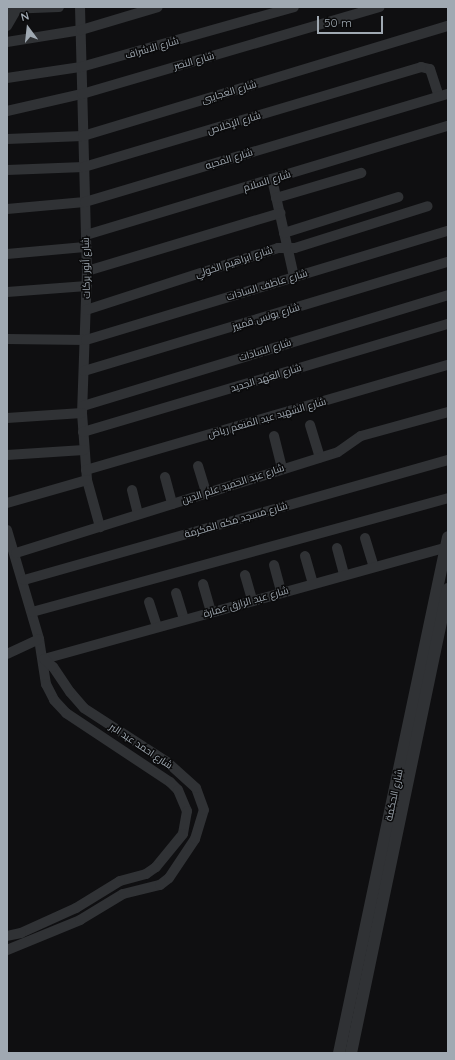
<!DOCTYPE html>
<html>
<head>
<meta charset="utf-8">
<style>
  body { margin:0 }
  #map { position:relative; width:455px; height:1060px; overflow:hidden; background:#0f0f11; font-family:Quicksand,Cairo,sans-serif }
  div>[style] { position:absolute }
  .minor>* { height:10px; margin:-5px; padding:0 5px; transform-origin:5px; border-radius:5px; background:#303235 }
  .tertiary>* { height:12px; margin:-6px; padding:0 6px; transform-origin:6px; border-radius:6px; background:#303235 }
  span { translate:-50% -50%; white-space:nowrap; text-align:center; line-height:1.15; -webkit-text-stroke:3px #0a0a0b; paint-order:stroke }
  .street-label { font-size:10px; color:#a0a9b2 }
  .frame { position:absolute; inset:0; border:8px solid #a0a9b2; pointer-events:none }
  .north { position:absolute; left:8px; top:8px; width:40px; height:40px; -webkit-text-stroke:3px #0a0a0b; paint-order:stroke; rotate:345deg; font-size:11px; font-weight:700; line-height:16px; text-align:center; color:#a0a9b2 }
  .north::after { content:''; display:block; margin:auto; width:14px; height:18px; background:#a0a9b2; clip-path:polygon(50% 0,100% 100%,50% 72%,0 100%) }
  .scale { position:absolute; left:317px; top:16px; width:66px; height:18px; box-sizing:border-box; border:2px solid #a0a9b2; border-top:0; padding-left:5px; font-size:12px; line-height:14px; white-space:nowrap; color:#a0a9b2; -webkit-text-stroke:3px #0a0a0b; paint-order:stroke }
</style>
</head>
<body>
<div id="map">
  <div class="minor">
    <div style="left:80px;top:7px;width:264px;rotate:88.5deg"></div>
    <div style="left:87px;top:271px;width:142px;rotate:92deg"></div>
    <div style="left:82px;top:413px;width:67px;rotate:85.7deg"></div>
    <div style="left:87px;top:480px;width:49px;rotate:74.5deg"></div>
    <div style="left:7px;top:9px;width:52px;rotate:-2.2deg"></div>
    <div style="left:7px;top:26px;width:22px;rotate:-60deg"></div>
    <div style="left:7px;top:42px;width:75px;rotate:-9.2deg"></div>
    <div style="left:81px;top:30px;width:80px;rotate:-16.6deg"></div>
    <div style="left:7px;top:78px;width:75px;rotate:-8.5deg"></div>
    <div style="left:81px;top:67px;width:221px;rotate:-15.7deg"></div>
    <div style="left:7px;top:111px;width:77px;rotate:-12.8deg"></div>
    <div style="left:82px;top:94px;width:310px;rotate:-16.3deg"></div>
    <div style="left:7px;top:139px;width:76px;rotate:-2.3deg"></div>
    <div style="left:83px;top:136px;width:381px;rotate:-16.8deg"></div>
    <div style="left:7px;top:170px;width:77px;rotate:-2.2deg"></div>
    <div style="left:84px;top:167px;width:352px;rotate:-16.5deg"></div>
    <div style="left:421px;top:67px;width:9px;rotate:13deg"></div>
    <div style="left:430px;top:69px;width:28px;rotate:72deg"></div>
    <div style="left:272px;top:179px;width:100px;rotate:77.3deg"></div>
    <div style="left:276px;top:198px;width:89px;rotate:-16.4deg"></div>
    <div style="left:7px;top:209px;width:78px;rotate:-5.1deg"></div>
    <div style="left:85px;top:202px;width:379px;rotate:-16.6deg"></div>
    <div style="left:284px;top:233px;width:120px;rotate:-17.5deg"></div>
    <div style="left:86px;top:235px;width:378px;rotate:-16.8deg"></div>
    <div style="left:7px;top:254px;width:78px;rotate:-5.1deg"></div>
    <div style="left:87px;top:271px;width:202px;rotate:-16.7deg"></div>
    <div style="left:7px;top:292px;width:80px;rotate:-4.3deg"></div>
    <div style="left:86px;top:310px;width:202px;rotate:-17.9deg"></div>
    <div style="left:278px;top:248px;width:17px"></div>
    <div style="left:295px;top:248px;width:139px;rotate:-17.5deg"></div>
    <div style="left:7px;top:339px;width:79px;rotate:0.7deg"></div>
    <div style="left:86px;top:340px;width:378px;rotate:-16.8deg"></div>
    <div style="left:84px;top:371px;width:380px;rotate:-16.7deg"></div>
    <div style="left:83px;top:406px;width:382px;rotate:-16.9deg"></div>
    <div style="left:7px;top:418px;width:75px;rotate:-3.8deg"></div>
    <div style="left:310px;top:425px;width:34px;rotate:73deg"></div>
    <div style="left:83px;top:432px;width:381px;rotate:-16.5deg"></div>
    <div style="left:274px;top:436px;width:34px;rotate:76deg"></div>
    <div style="left:7px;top:455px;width:77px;rotate:-3.7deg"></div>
    <div style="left:198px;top:466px;width:28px;rotate:73deg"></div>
    <div style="left:86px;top:470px;width:377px;rotate:-16.2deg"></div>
    <div style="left:165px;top:477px;width:28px;rotate:75deg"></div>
    <div style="left:132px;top:490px;width:25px;rotate:76deg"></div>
    <div style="left:7px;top:503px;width:83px;rotate:-16deg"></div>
    <div style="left:7px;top:530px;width:114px;rotate:73.6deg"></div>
    <div style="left:39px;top:639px;width:46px;rotate:81.2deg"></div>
    <div style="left:46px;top:684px;width:18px;rotate:63deg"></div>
    <div style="left:54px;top:700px;width:18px;rotate:47deg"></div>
    <div style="left:66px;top:713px;width:125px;rotate:33.6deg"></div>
    <div style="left:170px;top:782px;width:11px;rotate:45deg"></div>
    <div style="left:178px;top:790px;width:23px;rotate:67deg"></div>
    <div style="left:187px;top:811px;width:23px;rotate:100deg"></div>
    <div style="left:183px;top:834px;width:43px;rotate:129.3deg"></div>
    <div style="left:156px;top:867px;width:12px;rotate:145deg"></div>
    <div style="left:146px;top:874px;width:27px;rotate:165deg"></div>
    <div style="left:120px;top:881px;width:52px;rotate:148.5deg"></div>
    <div style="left:76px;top:908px;width:60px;rotate:155.6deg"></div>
    <div style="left:21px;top:933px;width:14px;rotate:168deg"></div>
    <div style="left:365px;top:538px;width:30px;rotate:73deg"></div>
    <div style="left:337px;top:548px;width:28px;rotate:75deg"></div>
    <div style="left:16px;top:553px;width:337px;rotate:-17.4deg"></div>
    <div style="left:338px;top:452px;width:28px;rotate:-35deg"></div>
    <div style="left:361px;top:436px;width:90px;rotate:-15.4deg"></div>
    <div style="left:305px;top:556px;width:29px;rotate:74deg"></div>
    <div style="left:274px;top:565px;width:28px;rotate:75deg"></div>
    <div style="left:245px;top:575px;width:26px;rotate:74deg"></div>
    <div style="left:24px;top:580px;width:441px;rotate:-15.8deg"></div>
    <div style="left:203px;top:584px;width:29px;rotate:74deg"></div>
    <div style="left:176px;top:593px;width:28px;rotate:73deg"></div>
    <div style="left:149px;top:602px;width:26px;rotate:72deg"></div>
    <div style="left:32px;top:612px;width:431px;rotate:-15.3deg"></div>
    <div style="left:7px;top:654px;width:35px;rotate:-25deg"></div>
    <div style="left:44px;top:659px;width:419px;rotate:-15.5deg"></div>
    <div style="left:7px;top:950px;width:79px;rotate:-22.3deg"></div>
    <div style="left:80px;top:920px;width:50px;rotate:-31.2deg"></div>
    <div style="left:123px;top:894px;width:38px;rotate:-14deg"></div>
    <div style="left:160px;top:885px;width:11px;rotate:-38deg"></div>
    <div style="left:169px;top:878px;width:47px;rotate:-56.3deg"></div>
    <div style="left:195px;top:839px;width:30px;rotate:-73deg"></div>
    <div style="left:204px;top:810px;width:23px;rotate:-110deg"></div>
    <div style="left:196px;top:788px;width:39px;rotate:-138deg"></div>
    <div style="left:167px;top:762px;width:99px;rotate:-147deg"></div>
    <div style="left:84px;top:708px;width:21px;rotate:-131deg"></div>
    <div style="left:70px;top:692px;width:30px;rotate:-124deg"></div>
    <div style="left:53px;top:667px;width:12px;rotate:-138deg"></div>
  </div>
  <div class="tertiary">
    <div style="left:339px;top:1053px;width:527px;rotate:-78.07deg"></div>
    <div style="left:351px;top:1053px;width:474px;rotate:-78.2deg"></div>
  </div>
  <div class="street-label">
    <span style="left:152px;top:48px;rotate:-16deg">شارع الاشراف</span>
    <span style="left:194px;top:61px;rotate:-16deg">شارع النصر</span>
    <span style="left:229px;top:92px;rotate:-17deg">شارع العجايبى</span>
    <span style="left:234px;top:123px;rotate:-17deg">شارع الإخلاص</span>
    <span style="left:229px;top:159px;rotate:-17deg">شارع المحبه</span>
    <span style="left:267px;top:181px;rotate:-17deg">شارع السلام</span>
    <span style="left:234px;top:262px;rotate:-18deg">شارع ابراهيم الخولي</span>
    <span style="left:86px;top:268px;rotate:-91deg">شارع أنور بركات</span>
    <span style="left:267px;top:285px;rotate:-17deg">شارع عاطف السادات</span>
    <span style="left:266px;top:317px;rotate:-17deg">شارع يونس قمبيز</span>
    <span style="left:265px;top:350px;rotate:-17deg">شارع السادات</span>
    <span style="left:266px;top:378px;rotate:-17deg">شارع العهد الجديد</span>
    <span style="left:267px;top:418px;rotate:-16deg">شارع الشهيد عبد المنعم رياض</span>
    <span style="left:233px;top:484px;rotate:-18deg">شارع عبد الحميد علم الدين</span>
    <span style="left:236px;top:520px;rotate:-16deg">شارع مسجد مكه المكرمة</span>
    <span style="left:246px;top:602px;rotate:-16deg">شارع عبد الرازق عمارة</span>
    <span style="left:141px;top:746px;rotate:34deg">شارع احمد عبد البر</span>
    <span style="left:394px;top:795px;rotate:-78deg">شارع الحكمة</span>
  </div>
  <div class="frame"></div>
  <div class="north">N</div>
  <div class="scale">50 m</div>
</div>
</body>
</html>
